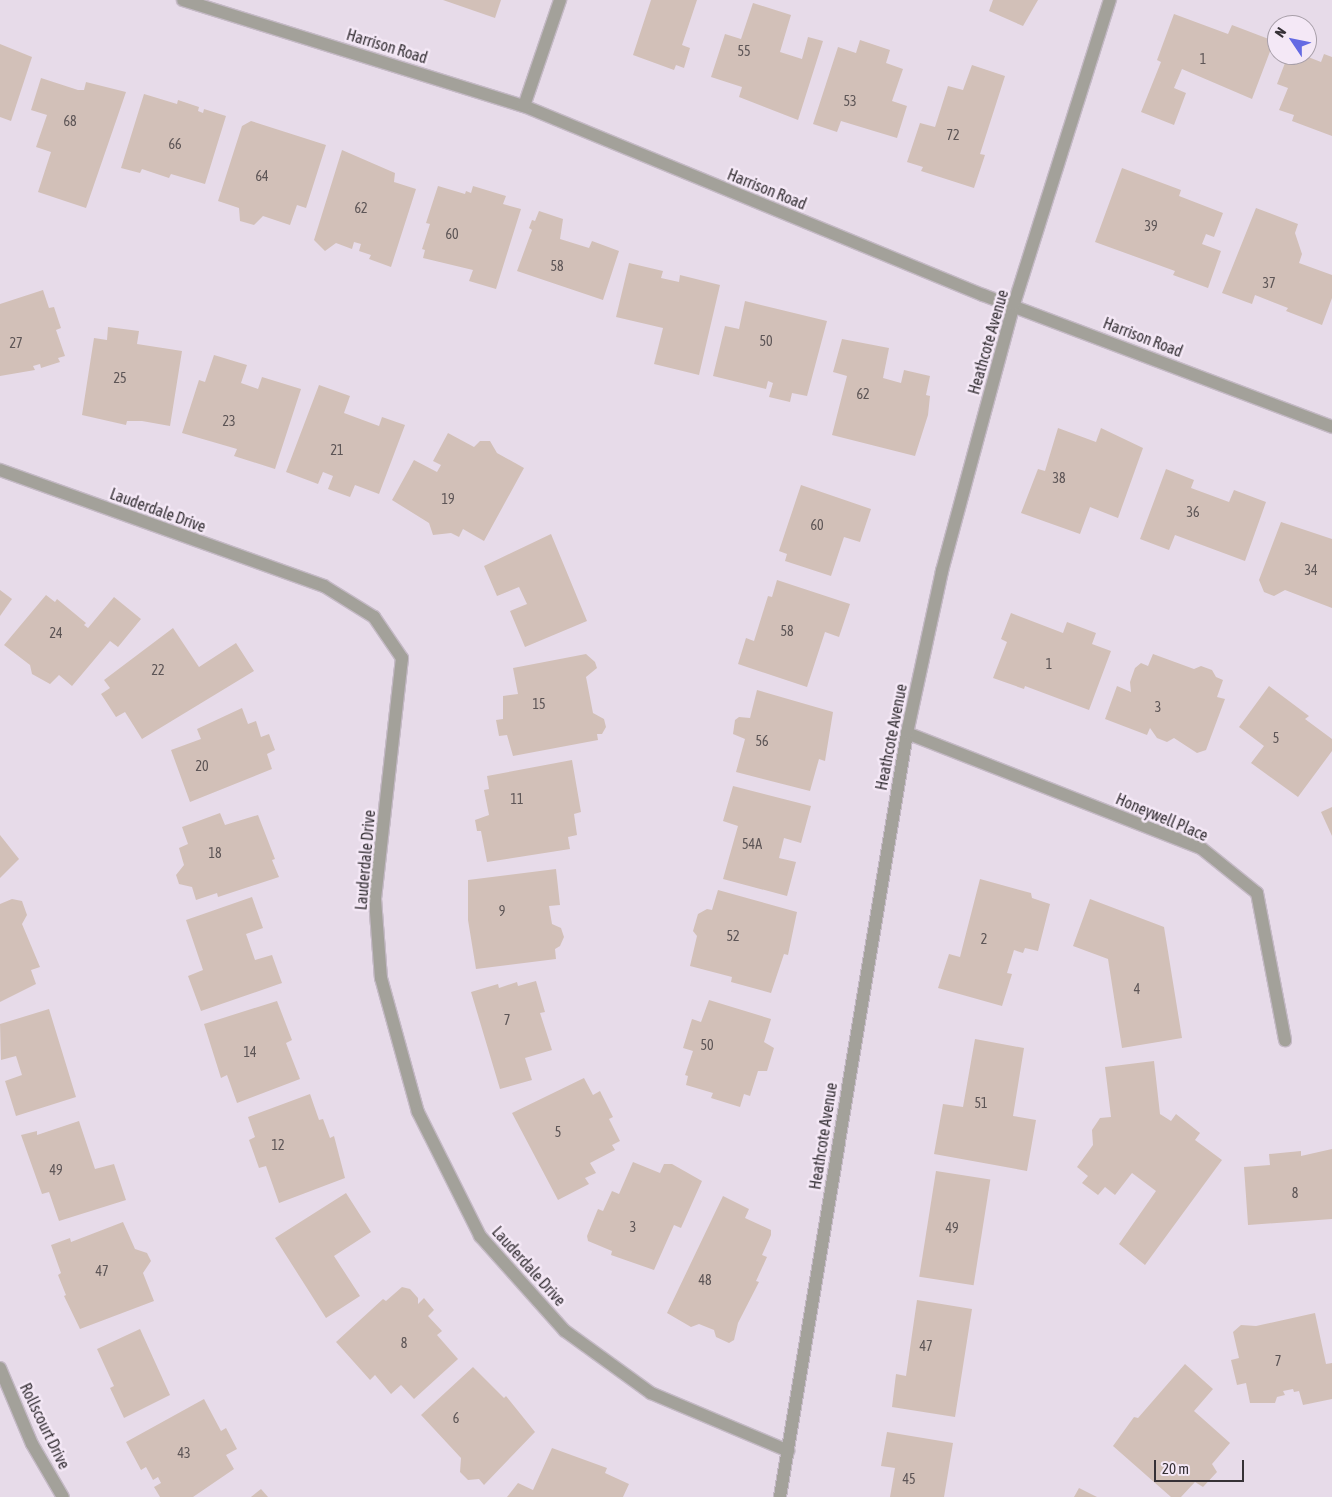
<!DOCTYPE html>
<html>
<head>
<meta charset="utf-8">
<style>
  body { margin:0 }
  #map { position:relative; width:1332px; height:1497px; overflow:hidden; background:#e7dbe9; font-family:"Asap Condensed",sans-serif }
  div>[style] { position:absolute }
  .building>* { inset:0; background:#d2c0b8; transform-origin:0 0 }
  .roads { filter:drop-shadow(1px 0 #c4b9c5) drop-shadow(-1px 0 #c4b9c5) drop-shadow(0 1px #c4b9c5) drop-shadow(0 -1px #c4b9c5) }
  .street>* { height:12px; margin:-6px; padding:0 6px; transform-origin:6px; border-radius:6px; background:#a3a19a }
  span { translate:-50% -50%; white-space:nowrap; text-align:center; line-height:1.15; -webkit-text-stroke:5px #f4e8f6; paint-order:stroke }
  .number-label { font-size:14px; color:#5d5556 }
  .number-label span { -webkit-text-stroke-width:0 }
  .street-label { font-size:16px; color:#363136 }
  .north { position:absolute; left:1267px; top:15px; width:50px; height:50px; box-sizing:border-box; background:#f4e8f6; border:1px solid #a89fa9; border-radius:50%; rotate:304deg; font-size:14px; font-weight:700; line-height:20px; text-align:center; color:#363136 }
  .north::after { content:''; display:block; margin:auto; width:18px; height:22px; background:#646ae3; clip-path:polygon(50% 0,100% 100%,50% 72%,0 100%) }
  .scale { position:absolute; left:1154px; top:1460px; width:90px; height:22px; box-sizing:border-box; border:2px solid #363136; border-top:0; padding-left:6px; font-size:15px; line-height:18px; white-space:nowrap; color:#363136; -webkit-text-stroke:4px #f4e8f6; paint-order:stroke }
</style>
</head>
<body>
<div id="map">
  <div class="building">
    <div style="clip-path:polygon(443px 0,501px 0,495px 18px)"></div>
    <div style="clip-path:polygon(651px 0,697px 0,682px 45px,690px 48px,684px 68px,676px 65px,674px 70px,633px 55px)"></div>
    <div style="clip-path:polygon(993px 0,1038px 0,1023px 26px,989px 11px)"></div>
    <div style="clip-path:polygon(753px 3px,791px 15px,780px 52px,802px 59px,808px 37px,823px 41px,798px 120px,739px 97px,742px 87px,711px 77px,725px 34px,741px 39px)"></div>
    <div style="clip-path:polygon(1174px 14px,1228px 34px,1232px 25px,1274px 41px,1252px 99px,1182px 69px,1174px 88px,1186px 93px,1174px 125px,1141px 112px,1161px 62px,1157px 60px)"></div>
    <div style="clip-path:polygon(860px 40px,890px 50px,886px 63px,903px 69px,892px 101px,907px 106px,897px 138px,841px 121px,837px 132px,813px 124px,838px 47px,856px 53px)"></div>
    <div style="clip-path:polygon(0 44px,32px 57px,11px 121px,0 117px)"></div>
    <div style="clip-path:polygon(1324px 54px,1332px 57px,1332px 136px,1292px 121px,1294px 115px,1279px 110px,1288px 88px,1277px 84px,1288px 55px,1303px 55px,1321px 62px)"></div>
    <div style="clip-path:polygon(972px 65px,1005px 76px,980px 154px,985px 155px,974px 188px,921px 171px,923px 167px,907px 162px,920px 123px,935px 127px,948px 86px,963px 90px)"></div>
    <div style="clip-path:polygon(41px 78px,78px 90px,84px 90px,86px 82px,126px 92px,86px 208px,38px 192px,51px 152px,36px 147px,47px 115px,31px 110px)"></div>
    <div style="clip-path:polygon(144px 94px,177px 104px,178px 100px,199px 107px,198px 111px,203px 113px,204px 109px,226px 116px,205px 184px,171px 174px,169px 178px,142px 169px,140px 173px,121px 168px)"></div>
    <div style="clip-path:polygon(251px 121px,326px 145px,306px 208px,297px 205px,290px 225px,263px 216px,254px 225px,240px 221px,239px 208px,218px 201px,242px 126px)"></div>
    <div style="clip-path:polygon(342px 150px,395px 173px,394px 182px,416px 189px,391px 267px,369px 259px,371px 255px,359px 251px,361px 244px,354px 242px,352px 249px,336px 243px,325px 251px,314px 240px)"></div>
    <div style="clip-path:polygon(1122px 168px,1181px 190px,1179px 196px,1223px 213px,1214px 237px,1206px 234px,1202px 244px,1221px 251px,1208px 288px,1173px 275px,1175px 271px,1095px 242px)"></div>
    <div style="clip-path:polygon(438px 186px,465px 194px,466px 191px,471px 193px,473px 186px,506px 196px,503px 204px,521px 209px,496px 289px,469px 281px,473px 270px,423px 258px,425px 250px,422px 249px,430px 224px,426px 223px)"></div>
    <div style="clip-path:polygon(1256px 208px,1298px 224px,1295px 233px,1302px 254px,1299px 263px,1332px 275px,1332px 298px,1322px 325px,1286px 311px,1288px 308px,1255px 295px,1252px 304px,1222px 293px)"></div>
    <div style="clip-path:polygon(539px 211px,563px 219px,560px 239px,589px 248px,592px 241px,619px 251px,603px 300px,517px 271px,532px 230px,529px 228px,532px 220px,535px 221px)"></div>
    <div style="clip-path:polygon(629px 263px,663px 271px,661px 278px,679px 282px,680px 275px,720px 285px,699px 375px,654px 364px,663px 328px,616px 317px)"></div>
    <div style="clip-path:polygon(43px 290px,49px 308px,54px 307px,61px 328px,56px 330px,65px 356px,58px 358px,60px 362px,41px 368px,40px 364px,33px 366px,35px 370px,0 376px,0 304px)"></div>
    <div style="clip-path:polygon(745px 301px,827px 321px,807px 396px,792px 393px,790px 402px,769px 397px,773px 383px,768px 381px,766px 389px,713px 376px,725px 326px,739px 329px)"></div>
    <div style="clip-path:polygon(108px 327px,139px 331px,137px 344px,182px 351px,170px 426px,142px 421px,127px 421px,126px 425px,82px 415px,94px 338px,107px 340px)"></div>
    <div style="clip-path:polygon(842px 339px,889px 348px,883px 378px,901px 383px,904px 370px,930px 376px,926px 395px,930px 396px,928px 415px,915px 456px,832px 435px,847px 376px,833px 372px)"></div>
    <div style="clip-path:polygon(214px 355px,247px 365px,241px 383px,258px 389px,262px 377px,301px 389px,275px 469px,234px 456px,237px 449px,182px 433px,199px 380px,205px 382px)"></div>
    <div style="clip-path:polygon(319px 385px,350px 396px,344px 413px,379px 426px,382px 417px,405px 425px,379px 494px,355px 485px,350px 497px,328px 489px,333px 476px,323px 472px,318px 484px,286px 472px)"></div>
    <div style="clip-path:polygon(1058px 428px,1096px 442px,1101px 428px,1143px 448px,1118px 518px,1090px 507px,1080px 534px,1021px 513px,1038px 469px,1045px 471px)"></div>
    <div style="clip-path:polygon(448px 433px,474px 447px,480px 441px,490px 441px,497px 453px,524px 468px,484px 541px,463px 529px,459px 537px,451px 533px,433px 535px,429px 523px,392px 500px,414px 460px,437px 472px,441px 465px,433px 461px)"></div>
    <div style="clip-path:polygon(1166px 469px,1194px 480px,1191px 488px,1229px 502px,1234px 490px,1266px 502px,1245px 561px,1175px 535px,1169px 550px,1140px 539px)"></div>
    <div style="clip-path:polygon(801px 485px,871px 509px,860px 542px,844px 537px,831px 576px,785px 561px,787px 554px,779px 551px)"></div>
    <div style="clip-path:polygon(1281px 522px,1332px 539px,1332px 608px,1285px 590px,1274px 596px,1264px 592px,1259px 580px)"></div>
    <div style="clip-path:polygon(551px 534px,587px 621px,525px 647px,510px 611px,527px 604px,519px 587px,497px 596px,484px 566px)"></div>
    <div style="clip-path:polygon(777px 580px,850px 604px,839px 637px,825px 632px,807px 687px,738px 664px,746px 638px,754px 641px,768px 596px,772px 597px)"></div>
    <div style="clip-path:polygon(0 590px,12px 599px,0 616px)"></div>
    <div style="clip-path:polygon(46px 595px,55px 602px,57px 599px,86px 623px,84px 625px,88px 628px,114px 597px,141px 619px,118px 647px,110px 641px,72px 686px,59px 675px,50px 684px,32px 674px,30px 665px,4px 645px)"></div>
    <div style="clip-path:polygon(1011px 613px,1063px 633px,1067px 622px,1096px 633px,1092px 644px,1111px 651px,1089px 710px,1025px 686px,1024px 689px,993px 678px,1007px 642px,1001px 639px)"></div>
    <div style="clip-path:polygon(173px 628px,199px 667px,236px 643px,254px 671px,142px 739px,125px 712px,116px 717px,101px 694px,110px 688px,104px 680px)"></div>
    <div style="clip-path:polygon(586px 654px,595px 662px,597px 668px,586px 677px,593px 713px,604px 719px,606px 727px,602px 734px,597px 734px,598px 740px,513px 756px,507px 735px,499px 736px,496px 720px,503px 719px,503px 696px,518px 694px,513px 668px)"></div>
    <div style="clip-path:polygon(1153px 654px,1194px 669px,1201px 666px,1212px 670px,1216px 677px,1223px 680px,1217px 697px,1225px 699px,1206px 750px,1197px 753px,1174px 738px,1167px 742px,1157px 738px,1150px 728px,1147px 735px,1105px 719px,1117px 686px,1131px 692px,1130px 682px,1135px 668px,1141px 663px,1148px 666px)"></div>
    <div style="clip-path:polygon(1269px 686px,1309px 716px,1305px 719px,1332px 739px,1332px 751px,1298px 797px,1251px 763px,1264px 746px,1239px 727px)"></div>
    <div style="clip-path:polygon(757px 690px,833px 712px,825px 761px,819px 759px,810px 791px,736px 772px,745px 739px,733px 734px,735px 720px,739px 717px,750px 718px)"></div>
    <div style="clip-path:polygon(242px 708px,248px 724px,256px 721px,261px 737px,269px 734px,275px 750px,267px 754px,272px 769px,190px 802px,171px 750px,201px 739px,197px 729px)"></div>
    <div style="clip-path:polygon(572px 760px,581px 812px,574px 814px,577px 835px,568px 837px,570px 849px,487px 862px,481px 831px,477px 831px,475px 820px,489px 815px,484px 790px,489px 789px,487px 776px)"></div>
    <div style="clip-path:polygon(733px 786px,811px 806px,801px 843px,784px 838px,779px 858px,796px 862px,787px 896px,723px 879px,738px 826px,723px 821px)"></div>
    <div style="clip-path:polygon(1332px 807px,1332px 836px,1321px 812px)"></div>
    <div style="clip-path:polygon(220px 813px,225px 825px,258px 815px,275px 859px,272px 860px,279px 877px,218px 897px,217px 893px,196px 900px,192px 887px,179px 884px,176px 875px,184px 865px,179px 848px,188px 844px,182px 827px)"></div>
    <div style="clip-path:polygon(0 835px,19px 859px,0 878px)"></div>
    <div style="clip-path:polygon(556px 869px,560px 905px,549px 906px,552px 924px,561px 928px,564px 937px,560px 946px,555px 949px,556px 959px,476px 969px,468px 920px,468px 880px)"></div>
    <div style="clip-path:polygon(980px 879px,1031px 893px,1032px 898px,1050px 904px,1038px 951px,1025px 948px,1023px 953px,1014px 950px,1007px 973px,1012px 974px,1002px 1006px,938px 988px,949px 954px,960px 957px)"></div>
    <div style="clip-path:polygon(718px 890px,797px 912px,788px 955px,784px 954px,771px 993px,731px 982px,732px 977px,690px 966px,697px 936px,693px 931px,698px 914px,707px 909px,712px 910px)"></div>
    <div style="clip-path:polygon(252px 897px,263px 928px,246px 934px,255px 960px,272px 955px,282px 983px,201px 1011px,188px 976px,203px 970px,186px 920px)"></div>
    <div style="clip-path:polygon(12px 899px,22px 901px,27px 915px,22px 924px,40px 967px,31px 970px,36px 984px,0 1002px,0 904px)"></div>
    <div style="clip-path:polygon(1090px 899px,1164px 927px,1182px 1038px,1122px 1048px,1108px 959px,1073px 946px)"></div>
    <div style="clip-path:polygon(536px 981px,545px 1012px,540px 1013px,552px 1050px,525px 1058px,532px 1080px,500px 1089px,471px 992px,498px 984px,499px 988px,517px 982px,518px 986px)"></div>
    <div style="clip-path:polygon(709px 1000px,771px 1019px,764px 1042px,774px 1048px,767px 1071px,758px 1071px,750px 1096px,744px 1094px,740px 1107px,711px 1098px,713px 1093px,686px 1085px,688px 1076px,685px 1075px,693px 1051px,683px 1048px,692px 1019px,701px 1022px)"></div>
    <div style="clip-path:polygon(277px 1001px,292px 1040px,286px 1043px,300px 1079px,237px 1103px,227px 1075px,221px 1078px,204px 1024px)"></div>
    <div style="clip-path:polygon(49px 1009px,76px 1097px,16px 1116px,5px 1081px,22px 1075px,16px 1056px,1px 1060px,0 1024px)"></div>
    <div style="clip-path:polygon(975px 1039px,1024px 1048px,1013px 1116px,1036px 1120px,1027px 1171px,934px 1154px,943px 1104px,963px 1107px)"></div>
    <div style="clip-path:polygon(1154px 1061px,1160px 1114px,1171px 1121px,1176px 1114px,1200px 1133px,1195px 1140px,1222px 1160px,1145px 1265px,1119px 1244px,1156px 1191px,1132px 1173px,1115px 1195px,1105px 1187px,1098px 1195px,1082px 1183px,1088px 1176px,1077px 1167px,1093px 1145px,1092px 1130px,1100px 1118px,1111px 1117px,1105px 1067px)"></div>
    <div style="clip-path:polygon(584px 1078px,593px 1095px,600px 1091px,613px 1117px,609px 1119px,620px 1141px,612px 1145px,615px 1150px,590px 1163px,596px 1173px,585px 1178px,589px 1184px,558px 1200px,512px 1113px)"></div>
    <div style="clip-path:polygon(310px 1094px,319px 1120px,323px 1119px,330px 1138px,334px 1136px,345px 1178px,279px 1203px,266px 1166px,259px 1168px,249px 1140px,255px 1137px,248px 1117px)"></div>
    <div style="clip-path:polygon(79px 1121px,95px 1169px,114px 1164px,126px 1200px,59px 1221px,49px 1192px,42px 1194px,21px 1135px,37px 1131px,37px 1135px)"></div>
    <div style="clip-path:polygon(1332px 1149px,1332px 1219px,1248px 1225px,1244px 1167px,1270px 1165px,1269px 1154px,1301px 1151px,1301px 1156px)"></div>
    <div style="clip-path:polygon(633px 1162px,660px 1173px,664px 1164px,672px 1164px,702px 1181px,681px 1228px,674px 1225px,654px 1270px,611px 1255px,612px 1251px,588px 1241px,587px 1236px,598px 1209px,603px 1211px,612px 1191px,619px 1194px)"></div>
    <div style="left:936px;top:1171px;width:55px;height:107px;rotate:9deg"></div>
    <div style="clip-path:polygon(346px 1193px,371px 1232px,334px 1256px,360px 1296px,326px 1318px,275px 1238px)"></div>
    <div style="clip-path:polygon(723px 1196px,749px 1209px,745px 1218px,771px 1230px,771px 1235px,762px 1255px,767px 1257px,756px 1281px,759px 1282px,738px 1323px,734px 1340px,729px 1343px,716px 1337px,714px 1330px,699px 1324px,691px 1327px,667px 1313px)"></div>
    <div style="clip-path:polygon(123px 1222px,135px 1249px,147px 1253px,151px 1261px,143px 1273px,154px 1301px,80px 1329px,64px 1296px,66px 1295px,58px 1275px,61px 1273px,51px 1245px,70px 1238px,71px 1242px)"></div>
    <div style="clip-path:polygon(402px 1287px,410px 1289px,418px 1298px,418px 1304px,424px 1298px,434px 1310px,428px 1316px,442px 1331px,437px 1335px,458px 1359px,414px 1399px,401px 1385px,391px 1394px,375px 1375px,370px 1380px,336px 1342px,383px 1299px,386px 1301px)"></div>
    <div style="clip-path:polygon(917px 1300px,972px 1309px,955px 1417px,892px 1407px,896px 1374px,906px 1376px)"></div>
    <div style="clip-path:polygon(1315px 1313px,1326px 1364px,1332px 1363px,1332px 1399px,1303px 1405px,1299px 1391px,1294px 1392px,1293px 1389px,1283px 1391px,1285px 1395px,1277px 1397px,1275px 1403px,1250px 1403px,1246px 1383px,1237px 1385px,1231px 1360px,1239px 1358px,1233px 1332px,1241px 1325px,1256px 1326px)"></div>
    <div style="clip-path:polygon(140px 1329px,170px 1395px,124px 1418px,110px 1388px,114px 1386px,97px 1349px)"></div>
    <div style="clip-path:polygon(1185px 1364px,1213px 1389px,1194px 1411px,1230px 1443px,1212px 1464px,1217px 1472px,1203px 1487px,1195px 1482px,1181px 1497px,1171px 1497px,1113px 1446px,1134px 1417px,1138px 1418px)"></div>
    <div style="clip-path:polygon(473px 1367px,504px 1398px,506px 1396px,535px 1432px,484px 1485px,479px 1479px,468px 1480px,460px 1472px,461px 1458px,421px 1415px)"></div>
    <div style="clip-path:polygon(204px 1399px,221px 1431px,226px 1428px,237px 1449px,226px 1455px,234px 1469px,193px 1497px,160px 1497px,154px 1487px,161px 1483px,158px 1477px,153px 1480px,146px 1467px,141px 1470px,126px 1442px)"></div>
    <div style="clip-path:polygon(887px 1432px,953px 1443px,944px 1497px,890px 1497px,895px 1468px,881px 1466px)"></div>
    <div style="clip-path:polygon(552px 1448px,607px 1468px,605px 1473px,629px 1484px,623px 1497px,507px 1497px,518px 1483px,533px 1490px)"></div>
    <div style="clip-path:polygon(1079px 1488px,1097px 1497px,1074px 1497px)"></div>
    <div style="clip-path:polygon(261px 1489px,268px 1497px,251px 1497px)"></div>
  </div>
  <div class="roads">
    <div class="street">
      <div style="left:183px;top:0;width:357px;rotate:17.3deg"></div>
      <div style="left:524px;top:106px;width:496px;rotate:22.4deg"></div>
      <div style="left:983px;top:295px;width:373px;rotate:20.7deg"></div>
      <div style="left:524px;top:106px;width:112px;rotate:-71.2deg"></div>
      <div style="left:0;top:470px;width:344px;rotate:19.7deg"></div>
      <div style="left:324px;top:586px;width:59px;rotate:31.8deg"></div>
      <div style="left:374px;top:617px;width:50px;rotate:55.7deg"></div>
      <div style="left:402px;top:658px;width:243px;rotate:96.4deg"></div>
      <div style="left:375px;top:899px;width:79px;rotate:85.7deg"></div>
      <div style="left:381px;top:978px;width:139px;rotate:74.6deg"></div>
      <div style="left:418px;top:1112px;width:139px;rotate:63.4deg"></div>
      <div style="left:480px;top:1236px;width:127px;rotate:48.2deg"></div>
      <div style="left:565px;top:1331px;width:106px;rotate:35.8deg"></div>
      <div style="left:651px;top:1393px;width:149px;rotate:22.9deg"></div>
      <div style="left:907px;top:733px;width:316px;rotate:21.4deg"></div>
      <div style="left:1201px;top:848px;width:72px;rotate:38.8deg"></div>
      <div style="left:1257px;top:893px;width:150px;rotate:79.2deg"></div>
      <div style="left:0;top:1368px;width:82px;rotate:67.2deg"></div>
      <div style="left:32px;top:1444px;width:61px;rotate:59.7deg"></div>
      <div style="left:780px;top:1497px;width:774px;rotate:-80.56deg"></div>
      <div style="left:907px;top:733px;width:166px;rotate:-77.8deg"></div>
      <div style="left:942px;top:571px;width:277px;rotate:-74.9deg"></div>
      <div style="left:1014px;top:304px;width:319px;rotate:-72.5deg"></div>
    </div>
  </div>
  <div class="number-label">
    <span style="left:744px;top:51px">55</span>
    <span style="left:1203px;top:59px">1</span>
    <span style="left:850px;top:101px">53</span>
    <span style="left:70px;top:121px">68</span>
    <span style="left:953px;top:135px">72</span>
    <span style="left:175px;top:144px">66</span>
    <span style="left:262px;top:176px">64</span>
    <span style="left:361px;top:208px">62</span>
    <span style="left:1151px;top:226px">39</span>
    <span style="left:452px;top:234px">60</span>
    <span style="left:557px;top:266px">58</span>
    <span style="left:1269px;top:283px">37</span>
    <span style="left:766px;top:341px">50</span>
    <span style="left:16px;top:343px">27</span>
    <span style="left:120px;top:378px">25</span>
    <span style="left:863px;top:394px">62</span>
    <span style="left:229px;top:421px">23</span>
    <span style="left:337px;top:450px">21</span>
    <span style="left:1059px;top:478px">38</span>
    <span style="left:448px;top:499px">19</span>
    <span style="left:1193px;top:512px">36</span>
    <span style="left:817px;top:525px">60</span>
    <span style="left:1311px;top:570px">34</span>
    <span style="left:787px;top:631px">58</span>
    <span style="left:56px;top:633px">24</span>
    <span style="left:1049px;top:664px">1</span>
    <span style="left:158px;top:670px">22</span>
    <span style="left:539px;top:704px">15</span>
    <span style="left:1158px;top:707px">3</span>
    <span style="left:1276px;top:738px">5</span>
    <span style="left:762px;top:741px">56</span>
    <span style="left:202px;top:766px">20</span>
    <span style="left:517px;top:799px">11</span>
    <span style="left:752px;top:844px">54A</span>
    <span style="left:215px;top:853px">18</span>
    <span style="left:502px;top:911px">9</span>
    <span style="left:733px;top:936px">52</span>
    <span style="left:984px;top:939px">2</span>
    <span style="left:1137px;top:989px">4</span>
    <span style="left:507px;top:1020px">7</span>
    <span style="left:707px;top:1045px">50</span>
    <span style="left:250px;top:1052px">14</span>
    <span style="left:981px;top:1103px">51</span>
    <span style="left:558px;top:1132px">5</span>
    <span style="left:278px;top:1145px">12</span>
    <span style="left:56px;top:1170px">49</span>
    <span style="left:1295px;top:1193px">8</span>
    <span style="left:633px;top:1227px">3</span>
    <span style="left:952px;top:1228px">49</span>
    <span style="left:102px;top:1271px">47</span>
    <span style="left:705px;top:1280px">48</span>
    <span style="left:404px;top:1343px">8</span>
    <span style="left:926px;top:1346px">47</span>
    <span style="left:1278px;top:1361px">7</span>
    <span style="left:456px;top:1418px">6</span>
    <span style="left:184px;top:1453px">43</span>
    <span style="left:909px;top:1479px">45</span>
  </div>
  <div class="street-label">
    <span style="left:387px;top:46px;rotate:17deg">Harrison Road</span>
    <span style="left:767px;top:189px;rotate:22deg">Harrison Road</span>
    <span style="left:1143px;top:337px;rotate:21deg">Harrison Road</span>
    <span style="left:988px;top:342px;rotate:-74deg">Heathcote Avenue</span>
    <span style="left:158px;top:510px;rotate:20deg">Lauderdale Drive</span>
    <span style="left:891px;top:737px;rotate:-79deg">Heathcote Avenue</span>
    <span style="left:1162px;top:817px;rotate:23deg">Honeywell Place</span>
    <span style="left:365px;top:860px;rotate:-85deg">Lauderdale Drive</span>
    <span style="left:823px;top:1136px;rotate:-81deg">Heathcote Avenue</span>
    <span style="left:529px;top:1266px;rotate:48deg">Lauderdale Drive</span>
    <span style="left:45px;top:1426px;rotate:64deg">Rollscourt Drive</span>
  </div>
  <div class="north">N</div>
  <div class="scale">20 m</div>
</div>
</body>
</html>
